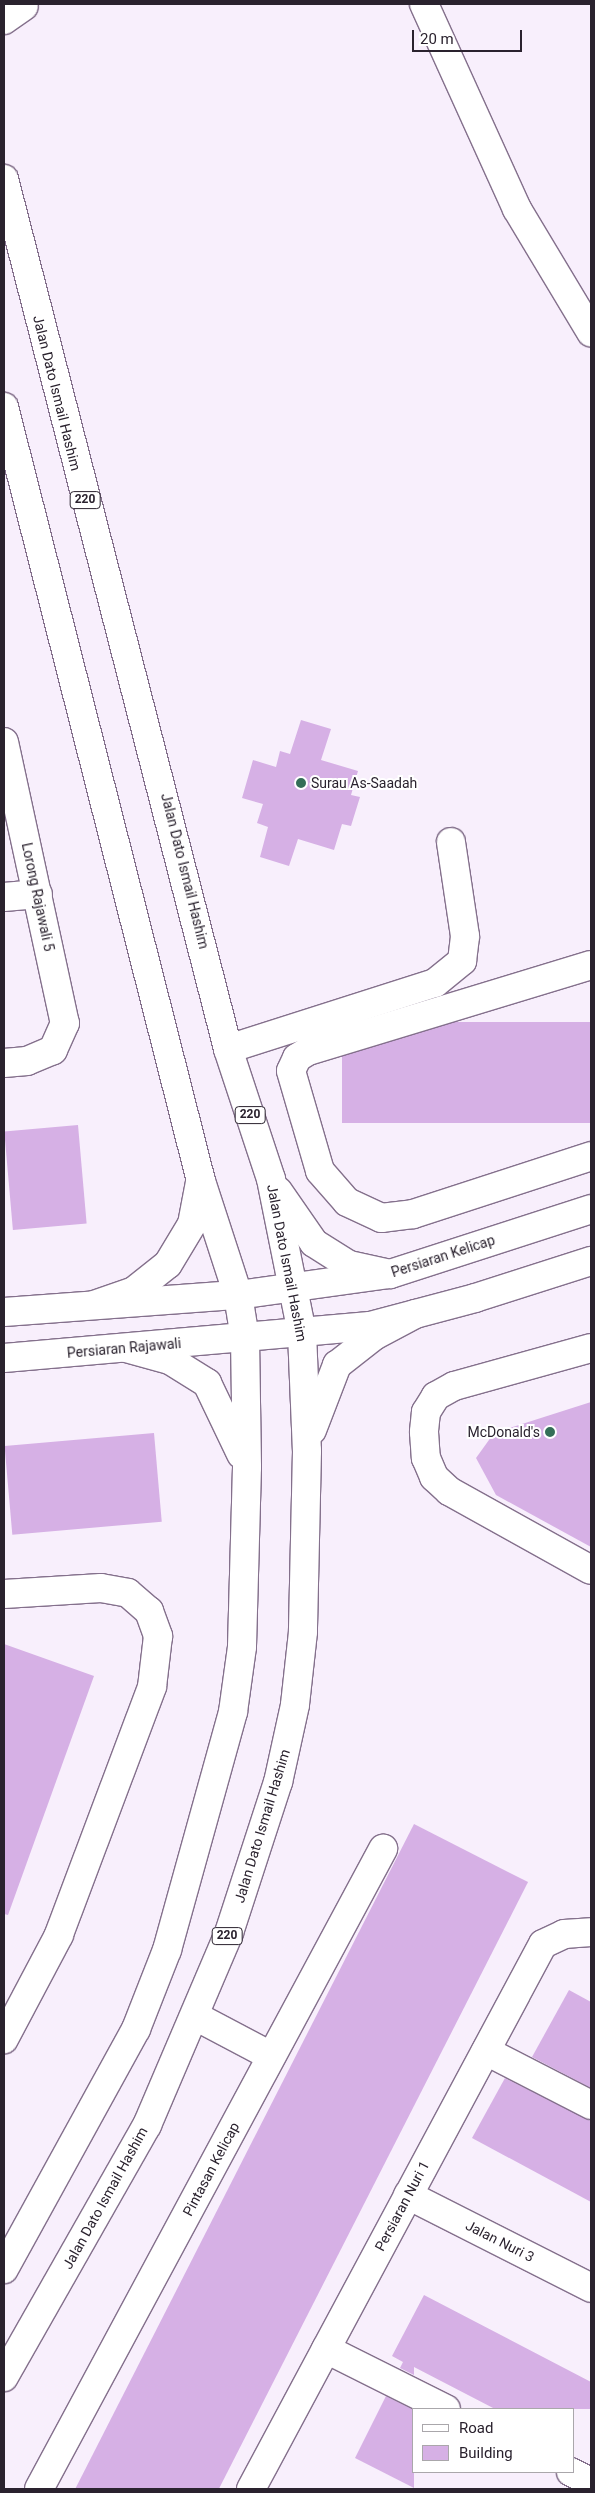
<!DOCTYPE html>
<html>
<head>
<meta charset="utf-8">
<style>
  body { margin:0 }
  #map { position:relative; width:595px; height:2493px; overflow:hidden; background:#f8effc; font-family:Roboto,sans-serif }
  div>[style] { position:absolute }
  .building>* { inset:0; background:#d6b0e5; transform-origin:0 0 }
  .roads { filter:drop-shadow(1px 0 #84708c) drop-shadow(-1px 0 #84708c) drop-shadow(0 1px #84708c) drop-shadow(0 -1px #84708c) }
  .minor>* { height:28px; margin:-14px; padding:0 14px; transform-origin:14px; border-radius:14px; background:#fff }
  .major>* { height:28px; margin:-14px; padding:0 14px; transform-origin:14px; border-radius:14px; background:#fff }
  .dots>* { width:14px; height:14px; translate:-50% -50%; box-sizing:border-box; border:2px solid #fff; border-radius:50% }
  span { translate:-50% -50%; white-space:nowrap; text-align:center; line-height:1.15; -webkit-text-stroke:4px #fff; paint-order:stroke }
  .shield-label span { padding:1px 4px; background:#fff; border:1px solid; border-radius:4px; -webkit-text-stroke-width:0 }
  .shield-label { font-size:12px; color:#2a222e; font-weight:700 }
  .street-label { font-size:14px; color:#2a222e }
  .poi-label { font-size:14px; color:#2a222e }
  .left { translate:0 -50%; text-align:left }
  .right { translate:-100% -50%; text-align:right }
  .frame { position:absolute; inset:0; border:5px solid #2a222e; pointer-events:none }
  .legend { position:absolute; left:412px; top:2408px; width:162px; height:65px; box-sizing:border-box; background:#fff; border:1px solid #aaa7ab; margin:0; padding:6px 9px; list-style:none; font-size:15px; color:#2a222e }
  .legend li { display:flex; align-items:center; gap:10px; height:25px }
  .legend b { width:25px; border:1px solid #aaa7ab }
  .scale { position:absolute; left:412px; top:30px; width:110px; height:22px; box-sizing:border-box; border:2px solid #2a222e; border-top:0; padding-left:6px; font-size:15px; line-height:18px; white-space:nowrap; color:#2a222e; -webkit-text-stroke:4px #fff; paint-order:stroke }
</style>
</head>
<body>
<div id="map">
  <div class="building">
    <div style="clip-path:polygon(301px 720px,331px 729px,321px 760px,358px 771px,351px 795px,360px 797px,351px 826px,342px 824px,334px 850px,298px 839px,289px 866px,260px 857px,268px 827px,257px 823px,263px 804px,242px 798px,253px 760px,276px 767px,280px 751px,290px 754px)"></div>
    <div style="left:591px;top:1022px;width:101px;height:249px;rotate:90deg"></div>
    <div style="left:78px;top:1125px;width:99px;height:74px;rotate:85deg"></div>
    <div style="clip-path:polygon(591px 1402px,591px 1547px,496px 1495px,476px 1458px,494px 1433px)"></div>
    <div style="left:154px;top:1433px;width:89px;height:150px;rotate:85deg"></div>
    <div style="clip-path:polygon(4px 1644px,94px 1676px,8px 1915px,4px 1914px)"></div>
    <div style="left:414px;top:1824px;width:128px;height:752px;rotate:27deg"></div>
    <div style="clip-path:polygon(569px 1990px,591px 2002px,591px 2088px,532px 2057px)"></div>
    <div style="clip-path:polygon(505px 2078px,591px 2121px,591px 2202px,472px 2138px)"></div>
    <div style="clip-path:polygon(424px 2295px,591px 2382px,591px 2409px,495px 2409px,414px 2367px,414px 2375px,400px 2368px,403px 2362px,392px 2356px)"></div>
    <div style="clip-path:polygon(386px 2396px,414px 2410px,414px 2488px,355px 2458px)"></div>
  </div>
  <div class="roads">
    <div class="minor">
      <div style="left:424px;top:4px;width:225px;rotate:65.6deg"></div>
      <div style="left:517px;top:209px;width:144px;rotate:59deg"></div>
      <div style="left:4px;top:742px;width:288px;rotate:77.8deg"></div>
      <div style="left:65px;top:1023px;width:30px;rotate:114deg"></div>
      <div style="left:53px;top:1050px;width:28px;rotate:157deg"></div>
      <div style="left:27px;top:1061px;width:23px;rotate:175deg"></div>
      <div style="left:4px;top:897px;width:34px;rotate:-5deg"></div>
      <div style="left:591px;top:965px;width:296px;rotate:163.1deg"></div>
      <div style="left:308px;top:1051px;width:13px;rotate:148deg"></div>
      <div style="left:297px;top:1058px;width:14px;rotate:115deg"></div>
      <div style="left:291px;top:1071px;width:104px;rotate:73.8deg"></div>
      <div style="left:320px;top:1171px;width:41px;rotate:48.9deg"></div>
      <div style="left:347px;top:1202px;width:38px;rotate:25deg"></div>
      <div style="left:381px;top:1218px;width:32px;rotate:-7deg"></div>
      <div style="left:413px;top:1214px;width:187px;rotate:-18deg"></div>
      <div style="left:228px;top:1049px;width:217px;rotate:-17.7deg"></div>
      <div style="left:435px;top:983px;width:35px;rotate:-39deg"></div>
      <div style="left:462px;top:961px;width:25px;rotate:-83deg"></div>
      <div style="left:465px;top:936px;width:95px;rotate:-98.5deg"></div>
      <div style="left:4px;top:1312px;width:235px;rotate:-4.2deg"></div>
      <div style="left:238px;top:1295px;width:153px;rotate:-7.9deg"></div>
      <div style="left:390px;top:1274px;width:211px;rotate:-17.9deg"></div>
      <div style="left:591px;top:1348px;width:142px;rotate:164.5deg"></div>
      <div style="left:454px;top:1386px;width:21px;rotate:151deg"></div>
      <div style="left:436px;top:1396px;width:19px;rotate:122deg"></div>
      <div style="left:426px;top:1412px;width:20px;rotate:96deg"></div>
      <div style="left:424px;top:1432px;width:26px;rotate:86deg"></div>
      <div style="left:426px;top:1458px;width:21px;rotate:67deg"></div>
      <div style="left:434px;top:1477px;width:21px;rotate:43deg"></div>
      <div style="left:449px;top:1491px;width:162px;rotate:29.1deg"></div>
      <div style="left:4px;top:1358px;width:367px;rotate:-5deg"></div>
      <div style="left:370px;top:1326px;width:109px;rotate:-14.9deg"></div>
      <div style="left:475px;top:1298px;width:122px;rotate:-17.7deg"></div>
      <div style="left:4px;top:1594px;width:97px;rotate:-3.5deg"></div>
      <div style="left:101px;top:1588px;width:27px;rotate:10deg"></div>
      <div style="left:128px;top:1593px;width:28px;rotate:41deg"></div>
      <div style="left:149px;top:1611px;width:27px;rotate:70deg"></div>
      <div style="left:158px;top:1636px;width:51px;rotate:96.7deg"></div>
      <div style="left:152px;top:1687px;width:265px;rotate:110.6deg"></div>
      <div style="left:59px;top:1935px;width:118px;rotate:117.9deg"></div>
      <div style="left:195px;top:2016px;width:86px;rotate:27.8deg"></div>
      <div style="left:486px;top:2051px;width:118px;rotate:27.2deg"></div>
      <div style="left:408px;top:2195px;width:205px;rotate:26.9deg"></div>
      <div style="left:326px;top:2349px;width:134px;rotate:26.6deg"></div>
      <div style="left:571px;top:2472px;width:22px;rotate:27deg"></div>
      <div style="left:39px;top:2489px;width:727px;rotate:-61.74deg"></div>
      <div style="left:251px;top:2489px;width:618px;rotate:-61.82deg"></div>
      <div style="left:543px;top:1944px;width:23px;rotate:-25deg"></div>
      <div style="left:564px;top:1934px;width:27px;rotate:-4deg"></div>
    </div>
    <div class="major">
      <div style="left:4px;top:20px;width:24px;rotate:-35deg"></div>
      <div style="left:4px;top:179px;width:898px;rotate:75.56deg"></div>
      <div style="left:228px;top:1049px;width:137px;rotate:71.7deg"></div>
      <div style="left:271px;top:1179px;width:157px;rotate:78.6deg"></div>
      <div style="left:302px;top:1333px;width:118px;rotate:87.6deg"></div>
      <div style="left:307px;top:1451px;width:181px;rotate:91.3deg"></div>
      <div style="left:303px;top:1632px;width:73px;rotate:96.3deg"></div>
      <div style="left:295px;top:1705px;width:79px;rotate:102.4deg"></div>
      <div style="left:278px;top:1782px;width:159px;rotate:108deg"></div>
      <div style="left:229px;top:1933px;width:209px;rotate:113.1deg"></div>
      <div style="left:147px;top:2125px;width:290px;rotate:119.6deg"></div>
      <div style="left:4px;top:407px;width:799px;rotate:75.72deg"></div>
      <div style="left:201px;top:1181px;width:120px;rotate:72deg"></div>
      <div style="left:238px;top:1295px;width:44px;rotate:80.8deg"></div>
      <div style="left:245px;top:1338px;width:129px;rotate:89.1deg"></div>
      <div style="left:247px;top:1467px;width:180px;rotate:91.6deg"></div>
      <div style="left:242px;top:1647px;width:66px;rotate:97.9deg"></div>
      <div style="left:233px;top:1712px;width:247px;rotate:105.5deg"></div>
      <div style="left:167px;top:1950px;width:85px;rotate:111.4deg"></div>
      <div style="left:136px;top:2029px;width:274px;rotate:118.8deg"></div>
      <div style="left:278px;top:1191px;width:63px;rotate:55.3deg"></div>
      <div style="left:314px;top:1243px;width:41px;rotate:32.2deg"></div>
      <div style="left:349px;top:1265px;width:42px;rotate:12.4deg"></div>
      <div style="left:94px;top:1305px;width:42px;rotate:-19.3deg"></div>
      <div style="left:134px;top:1291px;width:43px;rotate:-38.5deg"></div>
      <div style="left:168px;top:1264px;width:47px;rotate:-59deg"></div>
      <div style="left:192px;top:1224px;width:43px;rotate:-79.2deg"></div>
      <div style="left:126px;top:1348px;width:46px;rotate:15.3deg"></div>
      <div style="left:170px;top:1360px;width:44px;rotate:31.9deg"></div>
      <div style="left:207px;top:1383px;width:79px;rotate:64.4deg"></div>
      <div style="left:312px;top:1430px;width:70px;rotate:-69deg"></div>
      <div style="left:337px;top:1365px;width:47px;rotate:-38.1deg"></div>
      <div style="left:374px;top:1336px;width:47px;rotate:-28.2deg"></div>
    </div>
  </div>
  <div class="dots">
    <div style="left:301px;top:783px;background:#346e58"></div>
    <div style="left:550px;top:1432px;background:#346e58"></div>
  </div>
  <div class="shield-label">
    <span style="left:85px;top:500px">220</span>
    <span style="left:250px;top:1115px">220</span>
    <span style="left:227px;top:1936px">220</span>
  </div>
  <div class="street-label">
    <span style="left:57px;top:393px;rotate:76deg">Jalan Dato Ismail Hashim</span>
    <span style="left:185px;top:871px;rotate:76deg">Jalan Dato Ismail Hashim</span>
    <span style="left:38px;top:897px;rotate:78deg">Lorong Rajawali 5</span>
    <span style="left:443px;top:1256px;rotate:-18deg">Persiaran Kelicap</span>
    <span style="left:287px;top:1263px;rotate:79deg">Jalan Dato Ismail Hashim</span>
    <span style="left:124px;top:1348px;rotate:-5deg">Persiaran Rajawali</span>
    <span style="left:262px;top:1826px;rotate:-73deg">Jalan Dato Ismail Hashim</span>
    <span style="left:211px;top:2169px;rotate:-62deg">Pintasan Kelicap</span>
    <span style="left:105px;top:2198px;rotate:-61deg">Jalan Dato Ismail Hashim</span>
    <span style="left:402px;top:2206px;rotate:-62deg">Persiaran Nuri 1</span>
    <span style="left:500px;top:2241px;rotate:27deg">Jalan Nuri 3</span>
  </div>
  <div class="poi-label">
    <span class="left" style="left:311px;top:783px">Surau As-Saadah</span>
    <span class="right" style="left:540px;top:1432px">McDonald's</span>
  </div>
  <div class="frame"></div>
  <ul class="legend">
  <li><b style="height:6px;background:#fff"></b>Road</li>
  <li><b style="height:14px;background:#d6b0e5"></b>Building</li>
  </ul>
  <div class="scale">20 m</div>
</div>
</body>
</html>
